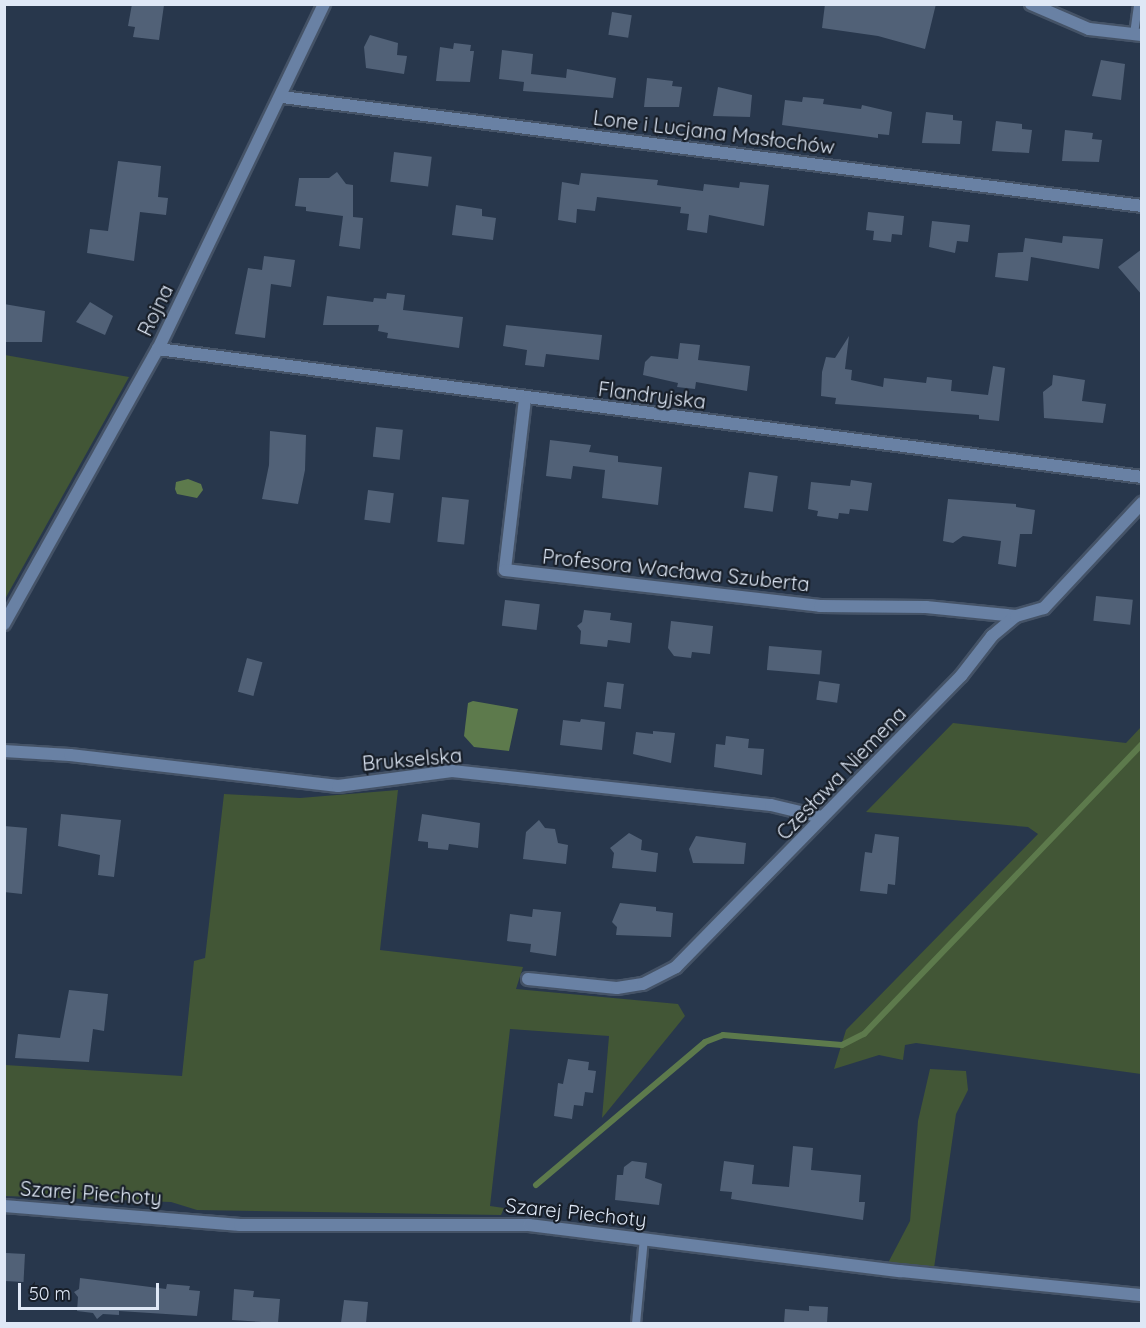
<!DOCTYPE html>
<html>
<head>
<meta charset="utf-8">
<style>
  body { margin:0 }
  #map { position:relative; width:1146px; height:1328px; overflow:hidden; background:#28374c; font-family:Quicksand,sans-serif }
  div>[style] { position:absolute }
  .green>* { inset:0; background:#425636 }
  .water>* { inset:0; background:#5d7a4c }
  .stream>* { height:6px; margin:-3px; padding:0 3px; transform-origin:3px; border-radius:3px; background:#5d7a4c }
  .building>* { inset:0; background:#516177; transform-origin:0 0 }
  .roads { filter:drop-shadow(2px 0 #455367) drop-shadow(-2px 0 #455367) drop-shadow(0 2px #455367) drop-shadow(0 -2px #455367) }
  .service>* { height:8px; margin:-4px; padding:0 4px; transform-origin:4px; border-radius:4px; background:#6981a4 }
  .minor>* { height:12px; margin:-6px; padding:0 6px; transform-origin:6px; border-radius:6px; background:#6981a4 }
  span { translate:-50% -50%; white-space:nowrap; text-align:center; line-height:1.15; -webkit-text-stroke:4.5px #171e28; paint-order:stroke }
  .street-label { font-size:20px; color:#dfe8f6 }
  .frame { position:absolute; inset:0; border:6px solid #dfe8f6; pointer-events:none }
  .scale { position:absolute; left:18px; top:1283px; width:141px; height:27px; box-sizing:border-box; border:3px solid #dfe8f6; border-top:0; padding-left:8px; font-size:18px; line-height:21px; white-space:nowrap; color:#dfe8f6; -webkit-text-stroke:4px #171e28; paint-order:stroke }
</style>
</head>
<body>
<div id="map">
  <div class="green">
    <div style="clip-path:polygon(5px 355px,129px 377px,5px 599px,4px 355px)"></div>
    <div style="clip-path:polygon(953px 723px,1126px 743px,1141px 727px,1141px 1074px,916px 1043px,905px 1045px,903px 1060px,879px 1055px,834px 1069px,846px 1030px,1038px 834px,1028px 827px,866px 812px)"></div>
    <div style="clip-path:polygon(398px 790px,380px 950px,523px 967px,516px 989px,678px 1004px,685px 1016px,602px 1118px,609px 1036px,510px 1029px,490px 1206px,504px 1208px,501px 1215px,197px 1210px,171px 1202px,5px 1196px,5px 1065px,182px 1076px,194px 961px,205px 958px,224px 794px,300px 798px)"></div>
    <div style="clip-path:polygon(930px 1069px,966px 1071px,968px 1090px,956px 1114px,934px 1268px,888px 1263px,910px 1221px,918px 1121px)"></div>
  </div>
  <div class="water">
    <div style="clip-path:polygon(188px 479px,201px 484px,203px 490px,197px 498px,177px 494px,175px 489px,176px 482px)"></div>
    <div style="clip-path:polygon(473px 701px,518px 709px,509px 751px,474px 747px,464px 736px,468px 703px)"></div>
  </div>
  <div class="stream">
    <div style="left:536px;top:1185px;width:221px;rotate:-40.2deg"></div>
    <div style="left:705px;top:1042px;width:19px;rotate:-21deg"></div>
    <div style="left:723px;top:1035px;width:119px;rotate:4.8deg"></div>
    <div style="left:842px;top:1045px;width:25px;rotate:-27deg"></div>
    <div style="left:864px;top:1034px;width:402px;rotate:-46.2deg"></div>
  </div>
  <div class="building">
    <div style="clip-path:polygon(132px 4px,164px 5px,159px 40px,133px 37px,135px 27px,128px 26px)"></div>
    <div style="clip-path:polygon(825px 4px,936px 4px,925px 49px,878px 36px,822px 28px)"></div>
    <div style="left:612px;top:12px;width:20px;height:23px;rotate:9deg"></div>
    <div style="clip-path:polygon(370px 35px,398px 43px,397px 55px,407px 56px,404px 74px,366px 68px,364px 47px)"></div>
    <div style="clip-path:polygon(454px 43px,471px 45px,470px 51px,474px 51px,470px 82px,436px 81px,440px 47px,453px 49px)"></div>
    <div style="clip-path:polygon(502px 50px,533px 54px,531px 74px,566px 78px,567px 69px,616px 78px,613px 98px,523px 91px,524px 82px,499px 79px)"></div>
    <div style="clip-path:polygon(1101px 60px,1125px 64px,1121px 100px,1092px 96px)"></div>
    <div style="clip-path:polygon(647px 78px,673px 81px,672px 86px,682px 87px,679px 107px,644px 107px)"></div>
    <div style="clip-path:polygon(718px 87px,752px 95px,750px 117px,713px 116px)"></div>
    <div style="clip-path:polygon(803px 97px,824px 99px,823px 104px,861px 109px,862px 105px,892px 112px,889px 135px,878px 134px,878px 138px,782px 125px,785px 100px,802px 102px)"></div>
    <div style="clip-path:polygon(926px 112px,953px 115px,953px 120px,962px 121px,960px 144px,922px 143px)"></div>
    <div style="clip-path:polygon(996px 121px,1022px 124px,1022px 129px,1032px 130px,1029px 153px,992px 151px)"></div>
    <div style="clip-path:polygon(1065px 130px,1093px 133px,1092px 139px,1102px 140px,1099px 162px,1062px 161px)"></div>
    <div style="left:394px;top:152px;width:38px;height:30px;rotate:7deg"></div>
    <div style="clip-path:polygon(118px 161px,161px 166px,158px 197px,168px 198px,166px 215px,140px 212px,134px 261px,87px 253px,90px 229px,108px 231px)"></div>
    <div style="clip-path:polygon(337px 172px,346px 184px,353px 185px,353px 217px,363px 218px,360px 249px,339px 246px,343px 216px,306px 211px,306px 207px,295px 206px,299px 178px,329px 178px)"></div>
    <div style="clip-path:polygon(581px 173px,658px 180px,657px 185px,703px 191px,704px 184px,739px 188px,740px 182px,769px 185px,764px 226px,709px 215px,707px 233px,687px 230px,689px 214px,680px 213px,681px 207px,597px 197px,595px 211px,577px 209px,576px 223px,558px 220px,562px 182px,579px 185px)"></div>
    <div style="clip-path:polygon(456px 205px,482px 209px,482px 216px,496px 218px,493px 240px,452px 235px)"></div>
    <div style="clip-path:polygon(868px 212px,904px 216px,902px 235px,892px 234px,891px 242px,873px 240px,874px 231px,866px 230px)"></div>
    <div style="clip-path:polygon(932px 221px,970px 225px,968px 242px,957px 241px,955px 253px,929px 247px)"></div>
    <div style="clip-path:polygon(1063px 236px,1103px 239px,1099px 269px,1031px 257px,1028px 281px,995px 277px,998px 253px,1023px 252px,1025px 238px,1062px 243px)"></div>
    <div style="clip-path:polygon(1142px 249px,1142px 295px,1118px 267px)"></div>
    <div style="clip-path:polygon(264px 256px,295px 260px,291px 287px,271px 284px,265px 338px,235px 334px,248px 268px,262px 270px)"></div>
    <div style="clip-path:polygon(387px 293px,405px 295px,403px 310px,463px 317px,459px 348px,387px 338px,388px 333px,378px 331px,379px 325px,323px 325px,327px 296px,373px 302px,374px 298px,386px 299px)"></div>
    <div style="clip-path:polygon(90px 302px,113px 316px,105px 335px,76px 322px)"></div>
    <div style="clip-path:polygon(4px 304px,45px 311px,42px 342px,4px 342px)"></div>
    <div style="clip-path:polygon(506px 325px,602px 335px,599px 360px,546px 354px,544px 367px,525px 365px,527px 350px,503px 346px)"></div>
    <div style="clip-path:polygon(849px 336px,845px 369px,852px 370px,851px 380px,883px 387px,884px 378px,926px 383px,927px 377px,952px 380px,951px 391px,988px 395px,993px 366px,1005px 368px,999px 421px,979px 419px,979px 415px,835px 404px,836px 398px,821px 396px,822px 372px,826px 357px,835px 358px)"></div>
    <div style="clip-path:polygon(680px 343px,700px 345px,698px 360px,750px 366px,747px 391px,696px 382px,695px 389px,677px 387px,678px 383px,643px 375px,645px 362px,651px 356px,678px 359px)"></div>
    <div style="clip-path:polygon(1053px 375px,1085px 380px,1082px 401px,1106px 404px,1103px 423px,1044px 418px,1043px 392px,1052px 385px)"></div>
    <div style="left:376px;top:427px;width:27px;height:30px;rotate:6deg"></div>
    <div style="clip-path:polygon(270px 431px,306px 435px,305px 470px,298px 504px,262px 499px,269px 465px)"></div>
    <div style="clip-path:polygon(550px 440px,591px 445px,589px 452px,618px 456px,618px 462px,662px 467px,658px 505px,602px 498px,605px 470px,573px 466px,571px 479px,546px 476px)"></div>
    <div style="left:749px;top:472px;width:29px;height:36px;rotate:8deg"></div>
    <div style="clip-path:polygon(851px 480px,872px 483px,868px 511px,850px 509px,849px 514px,839px 513px,838px 519px,817px 516px,818px 511px,808px 509px,811px 482px,850px 486px)"></div>
    <div style="left:368px;top:490px;width:26px;height:30px;rotate:7deg"></div>
    <div style="left:442px;top:497px;width:27px;height:45px;rotate:6deg"></div>
    <div style="clip-path:polygon(948px 499px,1016px 504px,1016px 507px,1035px 510px,1032px 534px,1020px 534px,1016px 567px,998px 564px,1001px 541px,963px 536px,953px 543px,943px 541px)"></div>
    <div style="left:1096px;top:596px;width:37px;height:25px;rotate:6deg"></div>
    <div style="left:505px;top:600px;width:35px;height:26px;rotate:7deg"></div>
    <div style="clip-path:polygon(584px 610px,611px 613px,610px 620px,632px 623px,630px 643px,608px 640px,607px 647px,580px 644px,581px 631px,577px 626px,582px 622px)"></div>
    <div style="clip-path:polygon(671px 621px,713px 626px,710px 654px,692px 652px,691px 658px,674px 656px,668px 648px)"></div>
    <div style="left:769px;top:646px;width:53px;height:24px;rotate:5deg"></div>
    <div style="left:247px;top:658px;width:16px;height:35px;rotate:15deg"></div>
    <div style="left:819px;top:681px;width:21px;height:19px;rotate:8deg"></div>
    <div style="left:607px;top:682px;width:17px;height:25px;rotate:7deg"></div>
    <div style="clip-path:polygon(581px 719px,605px 722px,602px 750px,560px 745px,563px 720px,580px 722px)"></div>
    <div style="clip-path:polygon(653px 731px,675px 733px,671px 763px,633px 754px,636px 732px,653px 734px)"></div>
    <div style="clip-path:polygon(726px 736px,749px 739px,748px 748px,764px 749px,762px 775px,714px 767px,716px 744px,725px 745px)"></div>
    <div style="clip-path:polygon(61px 814px,121px 820px,114px 877px,98px 875px,100px 855px,58px 846px)"></div>
    <div style="clip-path:polygon(422px 814px,480px 823px,478px 848px,449px 844px,448px 850px,428px 848px,428px 842px,418px 841px)"></div>
    <div style="clip-path:polygon(539px 820px,545px 828px,555px 829px,558px 843px,568px 845px,566px 864px,523px 859px,526px 832px)"></div>
    <div style="clip-path:polygon(4px 826px,27px 828px,22px 894px,4px 892px)"></div>
    <div style="clip-path:polygon(629px 833px,642px 840px,641px 850px,658px 853px,656px 872px,612px 868px,614px 853px,610px 848px)"></div>
    <div style="clip-path:polygon(875px 834px,899px 837px,895px 885px,888px 884px,887px 894px,860px 891px,865px 852px,872px 853px)"></div>
    <div style="clip-path:polygon(696px 836px,746px 843px,744px 864px,693px 863px,689px 849px)"></div>
    <div style="clip-path:polygon(620px 903px,656px 907px,656px 911px,673px 913px,671px 937px,616px 935px,617px 927px,612px 922px)"></div>
    <div style="clip-path:polygon(533px 909px,561px 912px,556px 956px,530px 952px,531px 944px,507px 941px,510px 914px,532px 917px)"></div>
    <div style="clip-path:polygon(69px 990px,108px 994px,104px 1031px,93px 1029px,89px 1062px,15px 1058px,18px 1034px,60px 1038px)"></div>
    <div style="clip-path:polygon(568px 1059px,589px 1062px,588px 1070px,596px 1071px,593px 1093px,585px 1092px,583px 1106px,574px 1105px,572px 1119px,554px 1116px,558px 1083px,563px 1084px)"></div>
    <div style="clip-path:polygon(793px 1146px,813px 1148px,811px 1170px,861px 1175px,859px 1202px,865px 1202px,863px 1220px,731px 1199px,732px 1192px,720px 1191px,724px 1161px,754px 1165px,752px 1184px,789px 1187px)"></div>
    <div style="clip-path:polygon(632px 1161px,647px 1163px,645px 1178px,662px 1184px,659px 1205px,615px 1200px,617px 1175px,623px 1175px,624px 1167px)"></div>
    <div style="left:6px;top:1253px;width:19px;height:28px;rotate:3deg"></div>
    <div style="clip-path:polygon(80px 1278px,166px 1289px,167px 1284px,190px 1286px,189px 1290px,200px 1291px,197px 1316px,119px 1311px,119px 1315px,103px 1314px,97px 1319px,93px 1313px,77px 1311px,78px 1297px,74px 1292px,79px 1289px)"></div>
    <div style="clip-path:polygon(234px 1289px,254px 1291px,253px 1297px,280px 1299px,278px 1323px,232px 1320px)"></div>
    <div style="clip-path:polygon(344px 1300px,368px 1302px,366px 1323px,341px 1323px)"></div>
    <div style="clip-path:polygon(809px 1306px,828px 1307px,827px 1323px,784px 1323px,785px 1309px,809px 1311px)"></div>
  </div>
  <div class="roads">
    <div class="service">
      <div style="left:1134px;top:34px;width:30px;rotate:-82deg"></div>
      <div style="left:636px;top:1324px;width:86px;rotate:-84.7deg"></div>
    </div>
    <div class="minor">
      <div style="left:1031px;top:4px;width:63px;rotate:23.3deg"></div>
      <div style="left:1089px;top:29px;width:53px;rotate:6.5deg"></div>
      <div style="left:282px;top:97px;width:867px;rotate:7.22deg"></div>
      <div style="left:158px;top:349px;width:992px;rotate:7.41deg"></div>
      <div style="left:525px;top:399px;width:172px;rotate:96.7deg"></div>
      <div style="left:505px;top:570px;width:317px;rotate:6.5deg"></div>
      <div style="left:820px;top:606px;width:106px;rotate:0.5deg"></div>
      <div style="left:926px;top:607px;width:90px;rotate:5.7deg"></div>
      <div style="left:4px;top:624px;width:315px;rotate:-60.8deg"></div>
      <div style="left:158px;top:349px;width:383px;rotate:-64.3deg"></div>
      <div style="left:4px;top:751px;width:66px;rotate:3.5deg"></div>
      <div style="left:70px;top:755px;width:270px;rotate:6.6deg"></div>
      <div style="left:338px;top:786px;width:115px;rotate:-7.5deg"></div>
      <div style="left:452px;top:771px;width:321px;rotate:6.1deg"></div>
      <div style="left:771px;top:805px;width:51px;rotate:13.5deg"></div>
      <div style="left:528px;top:979px;width:89px;rotate:5.8deg"></div>
      <div style="left:617px;top:988px;width:26px;rotate:-9deg"></div>
      <div style="left:643px;top:984px;width:37px;rotate:-27deg"></div>
      <div style="left:676px;top:967px;width:407px;rotate:-45.6deg"></div>
      <div style="left:961px;top:676px;width:51px;rotate:-52.2deg"></div>
      <div style="left:992px;top:636px;width:31px;rotate:-40deg"></div>
      <div style="left:1016px;top:616px;width:29px;rotate:-16deg"></div>
      <div style="left:1044px;top:608px;width:144px;rotate:-47deg"></div>
      <div style="left:4px;top:1206px;width:237px;rotate:4.6deg"></div>
      <div style="left:240px;top:1225px;width:289px"></div>
      <div style="left:529px;top:1225px;width:374px;rotate:7.1deg"></div>
      <div style="left:900px;top:1271px;width:243px;rotate:5.7deg"></div>
    </div>
  </div>
  <div class="street-label">
    <span style="left:714px;top:132px;rotate:7deg">Lone i Lucjana Masłochów</span>
    <span style="left:155px;top:310px;rotate:-64deg">Rojna</span>
    <span style="left:652px;top:395px;rotate:7deg">Flandryjska</span>
    <span style="left:676px;top:570px;rotate:6deg">Profesora Wacława Szuberta</span>
    <span style="left:412px;top:759px;rotate:-5deg">Brukselska</span>
    <span style="left:841px;top:773px;rotate:-46deg">Czesława Niemena</span>
    <span style="left:91px;top:1193px;rotate:4deg">Szarej Piechoty</span>
    <span style="left:576px;top:1212px;rotate:6deg">Szarej Piechoty</span>
  </div>
  <div class="frame"></div>
  <div class="scale">50 m</div>
</div>
</body>
</html>
